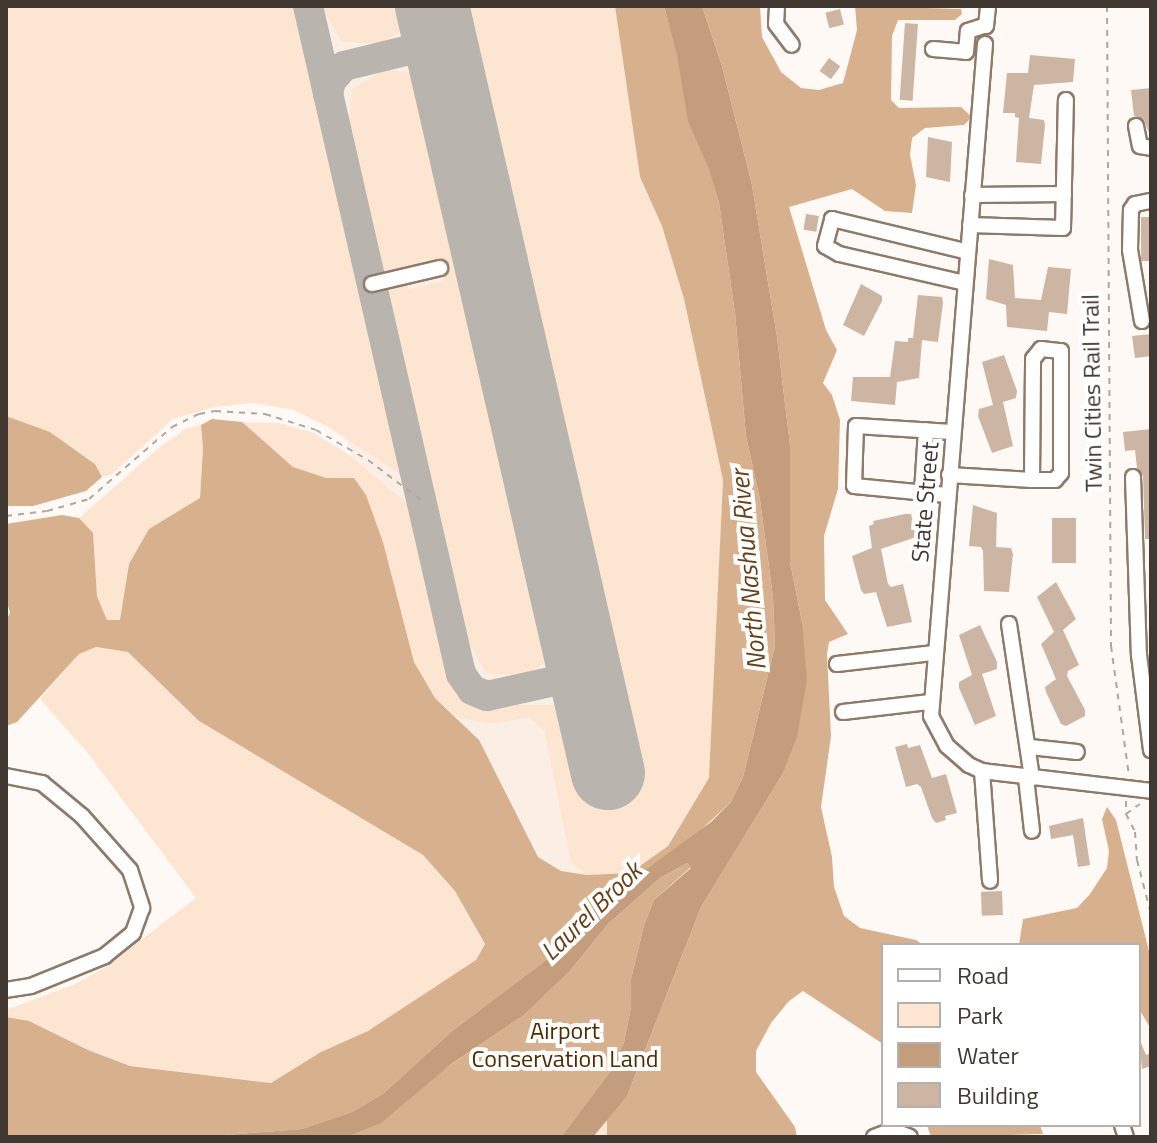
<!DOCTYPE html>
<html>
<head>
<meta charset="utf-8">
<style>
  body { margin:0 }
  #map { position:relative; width:1157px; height:1143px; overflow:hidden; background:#fef9f5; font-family:"Titillium Web",sans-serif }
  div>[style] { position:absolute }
  .built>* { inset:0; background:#fbefe5 }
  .green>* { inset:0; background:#fde6d1 }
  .forest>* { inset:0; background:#d7b18e }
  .water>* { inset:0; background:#c49e7c }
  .taxiway>* { height:30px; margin:-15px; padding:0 15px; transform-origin:15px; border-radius:15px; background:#bab4ae }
  .runway>* { height:74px; margin:-37px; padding:0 37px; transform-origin:37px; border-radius:37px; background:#bab4ae }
  .building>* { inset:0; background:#ccb6a3; transform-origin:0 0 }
  .path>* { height:2px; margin-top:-1px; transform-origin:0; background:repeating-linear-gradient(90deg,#ada7a1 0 6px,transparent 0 12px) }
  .roads { filter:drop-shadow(2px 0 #8e7a68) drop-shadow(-2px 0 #8e7a68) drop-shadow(0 2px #8e7a68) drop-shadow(0 -2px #8e7a68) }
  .minor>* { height:14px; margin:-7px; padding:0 7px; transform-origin:7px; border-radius:7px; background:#fff }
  span { translate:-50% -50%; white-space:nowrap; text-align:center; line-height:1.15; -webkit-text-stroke:8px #fff; paint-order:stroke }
  .street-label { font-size:24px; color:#413931 }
  .park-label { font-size:24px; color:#4f2b00 }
  .water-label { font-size:26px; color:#674118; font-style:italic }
  .frame { position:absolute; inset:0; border:8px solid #413931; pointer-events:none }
  .legend { position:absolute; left:881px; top:943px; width:260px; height:184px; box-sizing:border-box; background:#fff; border:2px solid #b3b0ad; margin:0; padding:10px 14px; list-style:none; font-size:24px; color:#413931 }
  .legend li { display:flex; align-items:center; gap:16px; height:40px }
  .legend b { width:40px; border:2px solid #b3b0ad }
</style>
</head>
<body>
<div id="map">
  <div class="built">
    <div style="clip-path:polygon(190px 6px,632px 6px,720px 547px,576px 919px,517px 857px,383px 542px)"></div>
  </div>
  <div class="green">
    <div style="clip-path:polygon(6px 6px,298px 6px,405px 477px,328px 427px,294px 410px,254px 403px,214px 407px,173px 419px,111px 475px,102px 477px,95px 463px,50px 432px,6px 416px)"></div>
    <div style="clip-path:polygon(321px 6px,406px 6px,411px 26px,379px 44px,342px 42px)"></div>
    <div style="clip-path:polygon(458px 6px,615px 6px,640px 177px,662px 226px,684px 299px,723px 480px,710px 778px,668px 846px,630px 873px,587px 875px,571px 863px,544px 730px,529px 717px,493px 724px,458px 718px,435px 698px,414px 662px,383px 542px,366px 495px,293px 467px,242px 422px,279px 423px,314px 433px,348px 454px,414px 509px,452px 679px,461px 694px,485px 705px,567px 705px,585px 781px,633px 768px)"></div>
    <div style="clip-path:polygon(384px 70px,421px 73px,555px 657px,523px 676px,486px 673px,467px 639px,442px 549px,381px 286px,406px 280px,408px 289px,444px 281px,440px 265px,430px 266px,427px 258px,422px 260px,423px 268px,380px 278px,367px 225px,349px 129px,352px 89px)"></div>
    <div style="clip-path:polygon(201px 425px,203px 448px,200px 498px,129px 564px,121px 621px,107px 620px,97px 596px,93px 533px,79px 518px,161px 446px,187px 428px)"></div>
    <div style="clip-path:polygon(96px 647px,128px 652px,199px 721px,423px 855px,455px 891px,485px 944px,476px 959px,708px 1137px,258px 1137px,272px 1083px,130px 1066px,88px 1050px,29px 1021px,6px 1017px,6px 1010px,75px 984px,104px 968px,196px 898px,87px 752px,40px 699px,79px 654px)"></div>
  </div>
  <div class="forest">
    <div style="clip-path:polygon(615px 6px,664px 6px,719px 203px,735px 313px,746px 436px,760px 500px,773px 597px,775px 646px,743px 777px,731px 802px,692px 838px,592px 909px,558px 951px,451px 1032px,383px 1094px,352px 1112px,302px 1129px,199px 1137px,6px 1137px,6px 1017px,29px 1021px,88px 1050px,130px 1066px,271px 1083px,321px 1052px,368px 1031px,476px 960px,485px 944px,455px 891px,423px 855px,199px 721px,128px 652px,96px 647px,79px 654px,17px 722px,6px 726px,6px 620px,10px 613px,6px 599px,6px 524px,62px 515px,79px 518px,93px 533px,97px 596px,107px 620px,120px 620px,129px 564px,149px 529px,200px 498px,203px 448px,201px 425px,212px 419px,242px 422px,293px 467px,326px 478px,354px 478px,366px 495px,383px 542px,414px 662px,435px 698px,479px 740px,538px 857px,561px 871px,587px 875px,630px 873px,668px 846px,709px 778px,723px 480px,684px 299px,662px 226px,640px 177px)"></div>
    <div style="clip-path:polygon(702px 6px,760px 6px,762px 37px,781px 72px,801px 88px,819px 90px,843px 83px,857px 30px,855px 6px,961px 9px,962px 14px,955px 20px,898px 20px,892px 36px,891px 100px,899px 108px,961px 107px,972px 117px,964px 125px,925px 128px,912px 138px,910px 155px,916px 185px,912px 213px,885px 211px,852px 189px,789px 207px,826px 330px,837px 350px,823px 383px,832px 395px,840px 420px,838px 489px,824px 536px,825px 600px,848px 634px,829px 642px,827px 654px,831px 736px,821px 807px,832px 857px,834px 887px,844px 916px,860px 928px,916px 940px,923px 945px,883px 945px,883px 1044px,803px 991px,789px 1001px,771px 1023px,756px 1051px,756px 1072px,795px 1127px,797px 1137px,607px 1137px,607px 1116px,627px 1096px,701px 907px,782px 775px,802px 622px,790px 562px,790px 445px,777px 337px,752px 185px,722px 66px)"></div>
    <div style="clip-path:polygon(6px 416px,50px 432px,95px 464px,102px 477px,86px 491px,33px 506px,6px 506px)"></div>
    <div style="clip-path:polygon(1107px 807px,1116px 820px,1151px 959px,1151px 1029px,1139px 1009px,1139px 945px,1019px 945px,1023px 919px,1077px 908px,1090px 894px,1107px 868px,1109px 851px,1102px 819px)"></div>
    <div style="clip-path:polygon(687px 863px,691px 867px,654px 900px,644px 925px,631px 979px,631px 1007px,624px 1042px,610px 1072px,561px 1137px,345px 1137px,524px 1015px,569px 972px,608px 924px,660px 878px)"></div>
    <div style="clip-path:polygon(927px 1125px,1040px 1125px,1043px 1134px,931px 1137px)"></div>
  </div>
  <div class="water">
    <div style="clip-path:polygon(664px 6px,702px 6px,722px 66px,752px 185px,777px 337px,790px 445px,790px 562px,802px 622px,807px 680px,797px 737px,782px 775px,701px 907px,627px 1096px,593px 1137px,561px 1137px,610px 1072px,624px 1042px,631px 1007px,631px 979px,644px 925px,654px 900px,691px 868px,687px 863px,660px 878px,608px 924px,569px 972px,524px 1015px,450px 1065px,381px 1123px,346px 1137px,199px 1137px,302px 1129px,352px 1112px,383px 1094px,451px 1032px,558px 951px,592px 909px,711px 822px,731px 802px,743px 777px,775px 646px,773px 597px,760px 500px,746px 436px,735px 313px,719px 203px,709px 169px,688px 121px,677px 55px)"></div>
  </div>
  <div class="taxiway">
    <div style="left:308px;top:6px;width:685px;rotate:77.1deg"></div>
    <div style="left:461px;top:674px;width:19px;rotate:55deg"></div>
    <div style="left:472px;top:690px;width:16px;rotate:22deg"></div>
    <div style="left:487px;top:696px;width:101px;rotate:-12.5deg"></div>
    <div style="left:413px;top:49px;width:23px;rotate:-43deg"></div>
    <div style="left:430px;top:33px;width:22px;rotate:-82deg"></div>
    <div style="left:328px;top:94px;width:13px;rotate:-77deg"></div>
    <div style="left:331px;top:81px;width:20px;rotate:-49deg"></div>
    <div style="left:344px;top:66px;width:71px;rotate:-13.8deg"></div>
    <div style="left:413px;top:49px;width:22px;rotate:16deg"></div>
    <div style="left:434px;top:55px;width:24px;rotate:55deg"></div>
  </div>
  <div class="runway">
    <div style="left:432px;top:6px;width:787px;rotate:77.08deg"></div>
  </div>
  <div class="building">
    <div style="left:840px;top:9px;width:16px;height:15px;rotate:76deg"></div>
    <div style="left:905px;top:23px;width:13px;height:77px;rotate:4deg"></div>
    <div style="clip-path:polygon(1030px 55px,1075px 59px,1073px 82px,1034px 85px,1029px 118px,1044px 120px,1045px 125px,1041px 164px,1016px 162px,1019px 118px,1015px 117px,1015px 113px,1003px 113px,1007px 73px,1028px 73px)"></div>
    <div style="left:829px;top:58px;width:14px;height:16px;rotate:36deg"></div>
    <div style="clip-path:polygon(1151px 88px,1151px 138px,1144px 120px,1134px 116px,1131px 90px)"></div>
    <div style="clip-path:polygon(928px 137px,952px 142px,950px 182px,926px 177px)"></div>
    <div style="left:806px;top:214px;width:13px;height:16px;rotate:9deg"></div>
    <div style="left:1151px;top:217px;width:44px;height:10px;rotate:90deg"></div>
    <div style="clip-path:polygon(989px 259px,1013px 265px,1015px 298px,1041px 300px,1048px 267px,1071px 269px,1067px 314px,1049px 312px,1047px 331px,1007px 327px,1006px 305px,986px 299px)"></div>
    <div style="clip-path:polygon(861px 284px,882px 296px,882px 301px,864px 336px,843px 325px)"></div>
    <div style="clip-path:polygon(918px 295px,942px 297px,943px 303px,938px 342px,922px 340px,919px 378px,897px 382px,895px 405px,851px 401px,853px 377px,890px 377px,895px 341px,908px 342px,908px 338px,913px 338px)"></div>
    <div style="clip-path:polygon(1151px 334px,1151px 356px,1135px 358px,1132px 336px)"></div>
    <div style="clip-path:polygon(1004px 355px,1017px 391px,1016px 398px,1003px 402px,1013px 446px,992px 453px,978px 416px,979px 409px,993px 405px,982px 362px)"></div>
    <div style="clip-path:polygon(1151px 429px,1151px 539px,1145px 539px,1143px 476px,1137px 468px,1135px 450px,1125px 451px,1123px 432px)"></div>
    <div style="clip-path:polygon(973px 505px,997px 513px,996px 547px,1011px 548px,1013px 554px,1009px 592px,984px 591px,983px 551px,981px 547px,969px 546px)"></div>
    <div style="clip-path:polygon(905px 514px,911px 514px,916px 537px,881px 549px,888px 584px,891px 587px,903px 584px,912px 622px,887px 627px,876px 592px,864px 594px,861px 590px,852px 556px,872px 548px,869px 526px,874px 524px,873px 521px)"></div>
    <div style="left:1052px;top:518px;width:24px;height:45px"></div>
    <div style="clip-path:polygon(1056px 582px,1076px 619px,1063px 630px,1079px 665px,1068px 671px,1067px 676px,1085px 710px,1085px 716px,1066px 726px,1061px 724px,1046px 692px,1045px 687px,1056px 679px,1041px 644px,1054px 632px,1037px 597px)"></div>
    <div style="clip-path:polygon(980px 625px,997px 662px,997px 669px,982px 674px,996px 716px,975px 725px,959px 688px,959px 682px,972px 675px,959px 635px)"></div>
    <div style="clip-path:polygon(907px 744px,908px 748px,920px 745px,932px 778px,946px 774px,957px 813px,945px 816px,946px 820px,936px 823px,932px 818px,921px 787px,917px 784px,906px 787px,895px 747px)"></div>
    <div style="clip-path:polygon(1083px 818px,1090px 865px,1078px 867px,1073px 835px,1051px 839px,1049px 826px)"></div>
    <div style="left:1002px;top:891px;width:24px;height:21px;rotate:88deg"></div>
    <div style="clip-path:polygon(1139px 1038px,1146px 1055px,1151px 1053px,1151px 1066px,1142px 1069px)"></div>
  </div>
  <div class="path">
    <div style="left:1107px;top:6px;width:640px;rotate:89.64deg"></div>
    <div style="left:1111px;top:646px;width:130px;rotate:82.1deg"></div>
    <div style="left:6px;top:516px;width:41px;rotate:-7deg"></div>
    <div style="left:47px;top:511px;width:44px;rotate:-15.9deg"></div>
    <div style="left:89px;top:499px;width:110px;rotate:-40.9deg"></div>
    <div style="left:172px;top:427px;width:30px;rotate:-26deg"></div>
    <div style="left:199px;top:414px;width:16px;rotate:-11deg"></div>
    <div style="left:215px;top:411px;width:50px;rotate:3.4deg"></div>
    <div style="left:265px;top:414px;width:53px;rotate:17.4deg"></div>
    <div style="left:316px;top:430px;width:60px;rotate:30deg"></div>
    <div style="left:368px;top:460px;width:66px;rotate:37deg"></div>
    <div style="left:1126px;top:801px;width:13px;rotate:90deg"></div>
    <div style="left:1126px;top:814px;width:20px;rotate:63deg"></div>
    <div style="left:1135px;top:832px;width:28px;rotate:86deg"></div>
    <div style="left:1137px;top:860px;width:56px;rotate:75.5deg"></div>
    <div style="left:1126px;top:814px;width:17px;rotate:-36deg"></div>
  </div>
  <div class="roads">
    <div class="minor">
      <div style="left:777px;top:6px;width:18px;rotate:93deg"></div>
      <div style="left:776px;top:24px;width:26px;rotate:53deg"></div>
      <div style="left:986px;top:26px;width:20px;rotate:-84deg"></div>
      <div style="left:985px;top:44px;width:674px;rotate:94.59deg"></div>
      <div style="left:931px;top:716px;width:34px;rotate:62deg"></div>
      <div style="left:947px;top:746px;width:29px;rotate:41deg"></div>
      <div style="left:969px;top:765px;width:14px;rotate:25deg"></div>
      <div style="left:982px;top:771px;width:170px;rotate:6.7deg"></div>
      <div style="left:933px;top:49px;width:33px;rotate:5deg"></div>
      <div style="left:966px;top:52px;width:21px;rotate:-85deg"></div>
      <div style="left:968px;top:31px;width:19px;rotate:-18deg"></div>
      <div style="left:1136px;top:126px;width:20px;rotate:79deg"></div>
      <div style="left:1140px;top:146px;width:11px;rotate:10deg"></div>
      <div style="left:972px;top:195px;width:92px;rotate:-0.6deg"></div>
      <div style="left:970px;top:225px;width:93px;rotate:1.8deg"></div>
      <div style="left:1063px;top:228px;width:128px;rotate:-88.7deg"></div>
      <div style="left:965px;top:283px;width:129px;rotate:-167deg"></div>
      <div style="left:839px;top:254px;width:16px;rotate:-150deg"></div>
      <div style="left:825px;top:246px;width:28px;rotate:-75deg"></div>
      <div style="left:832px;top:219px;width:140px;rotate:13.6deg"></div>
      <div style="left:372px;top:284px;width:70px;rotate:-13.2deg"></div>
      <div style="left:1142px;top:321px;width:72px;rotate:-99.6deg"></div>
      <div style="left:1130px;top:250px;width:40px;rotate:-88.6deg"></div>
      <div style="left:1131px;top:210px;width:7px;rotate:-56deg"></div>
      <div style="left:1135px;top:204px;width:16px;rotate:-11deg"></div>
      <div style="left:949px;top:475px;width:83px;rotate:3.4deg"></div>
      <div style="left:1032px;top:480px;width:121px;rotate:-89.5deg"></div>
      <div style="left:1033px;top:359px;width:13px;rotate:-51deg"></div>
      <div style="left:1041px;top:349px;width:20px;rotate:6deg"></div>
      <div style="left:1061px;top:351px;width:122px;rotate:90deg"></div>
      <div style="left:1061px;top:473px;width:9px;rotate:131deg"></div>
      <div style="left:1055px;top:480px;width:23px;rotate:180deg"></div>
      <div style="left:1133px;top:477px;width:178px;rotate:88.1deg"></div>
      <div style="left:1139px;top:655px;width:96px;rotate:82.8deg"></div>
      <div style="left:922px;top:492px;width:62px;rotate:-86.3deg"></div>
      <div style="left:947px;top:495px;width:93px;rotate:-174.5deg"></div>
      <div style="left:854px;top:486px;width:60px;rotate:-88.1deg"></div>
      <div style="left:856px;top:426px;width:96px;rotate:3.6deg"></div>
      <div style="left:1009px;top:624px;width:156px;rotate:81.5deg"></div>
      <div style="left:837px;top:664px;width:98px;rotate:-6.5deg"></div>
      <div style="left:843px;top:712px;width:88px;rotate:-6.6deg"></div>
      <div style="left:1030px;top:747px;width:47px;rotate:6.1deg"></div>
      <div style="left:982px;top:771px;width:110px;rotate:85.8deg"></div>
      <div style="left:6px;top:776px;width:37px;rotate:11deg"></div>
      <div style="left:42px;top:783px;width:52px;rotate:39.5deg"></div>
      <div style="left:82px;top:816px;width:72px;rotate:48.4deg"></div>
      <div style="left:130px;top:870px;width:40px;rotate:72deg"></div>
      <div style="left:142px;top:908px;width:27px;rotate:110deg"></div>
      <div style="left:133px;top:933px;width:36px;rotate:141deg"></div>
      <div style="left:105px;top:956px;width:80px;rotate:157.9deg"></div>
      <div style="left:31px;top:986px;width:25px;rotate:171deg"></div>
      <div style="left:1026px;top:778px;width:53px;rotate:83.5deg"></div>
      <div style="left:1122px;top:1125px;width:13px;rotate:72deg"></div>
      <div style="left:874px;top:1137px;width:19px;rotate:-21deg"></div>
      <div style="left:892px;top:1130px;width:19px;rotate:21deg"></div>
    </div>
  </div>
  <div class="street-label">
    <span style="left:1092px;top:393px;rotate:-91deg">Twin Cities Rail Trail</span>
    <span style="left:925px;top:502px;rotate:-85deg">State Street</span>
  </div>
  <div class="park-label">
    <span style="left:565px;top:1045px">Airport<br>Conservation Land</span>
  </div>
  <div class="water-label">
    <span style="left:748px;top:570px;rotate:-95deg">North Nashua River</span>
    <span style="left:591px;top:911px;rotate:-44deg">Laurel Brook</span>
  </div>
  <div class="frame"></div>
  <ul class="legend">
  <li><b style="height:10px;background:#fff"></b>Road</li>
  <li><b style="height:22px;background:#fde6d1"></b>Park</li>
  <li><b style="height:22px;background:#c49e7c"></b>Water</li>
  <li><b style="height:22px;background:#ccb6a3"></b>Building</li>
  </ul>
</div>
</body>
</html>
